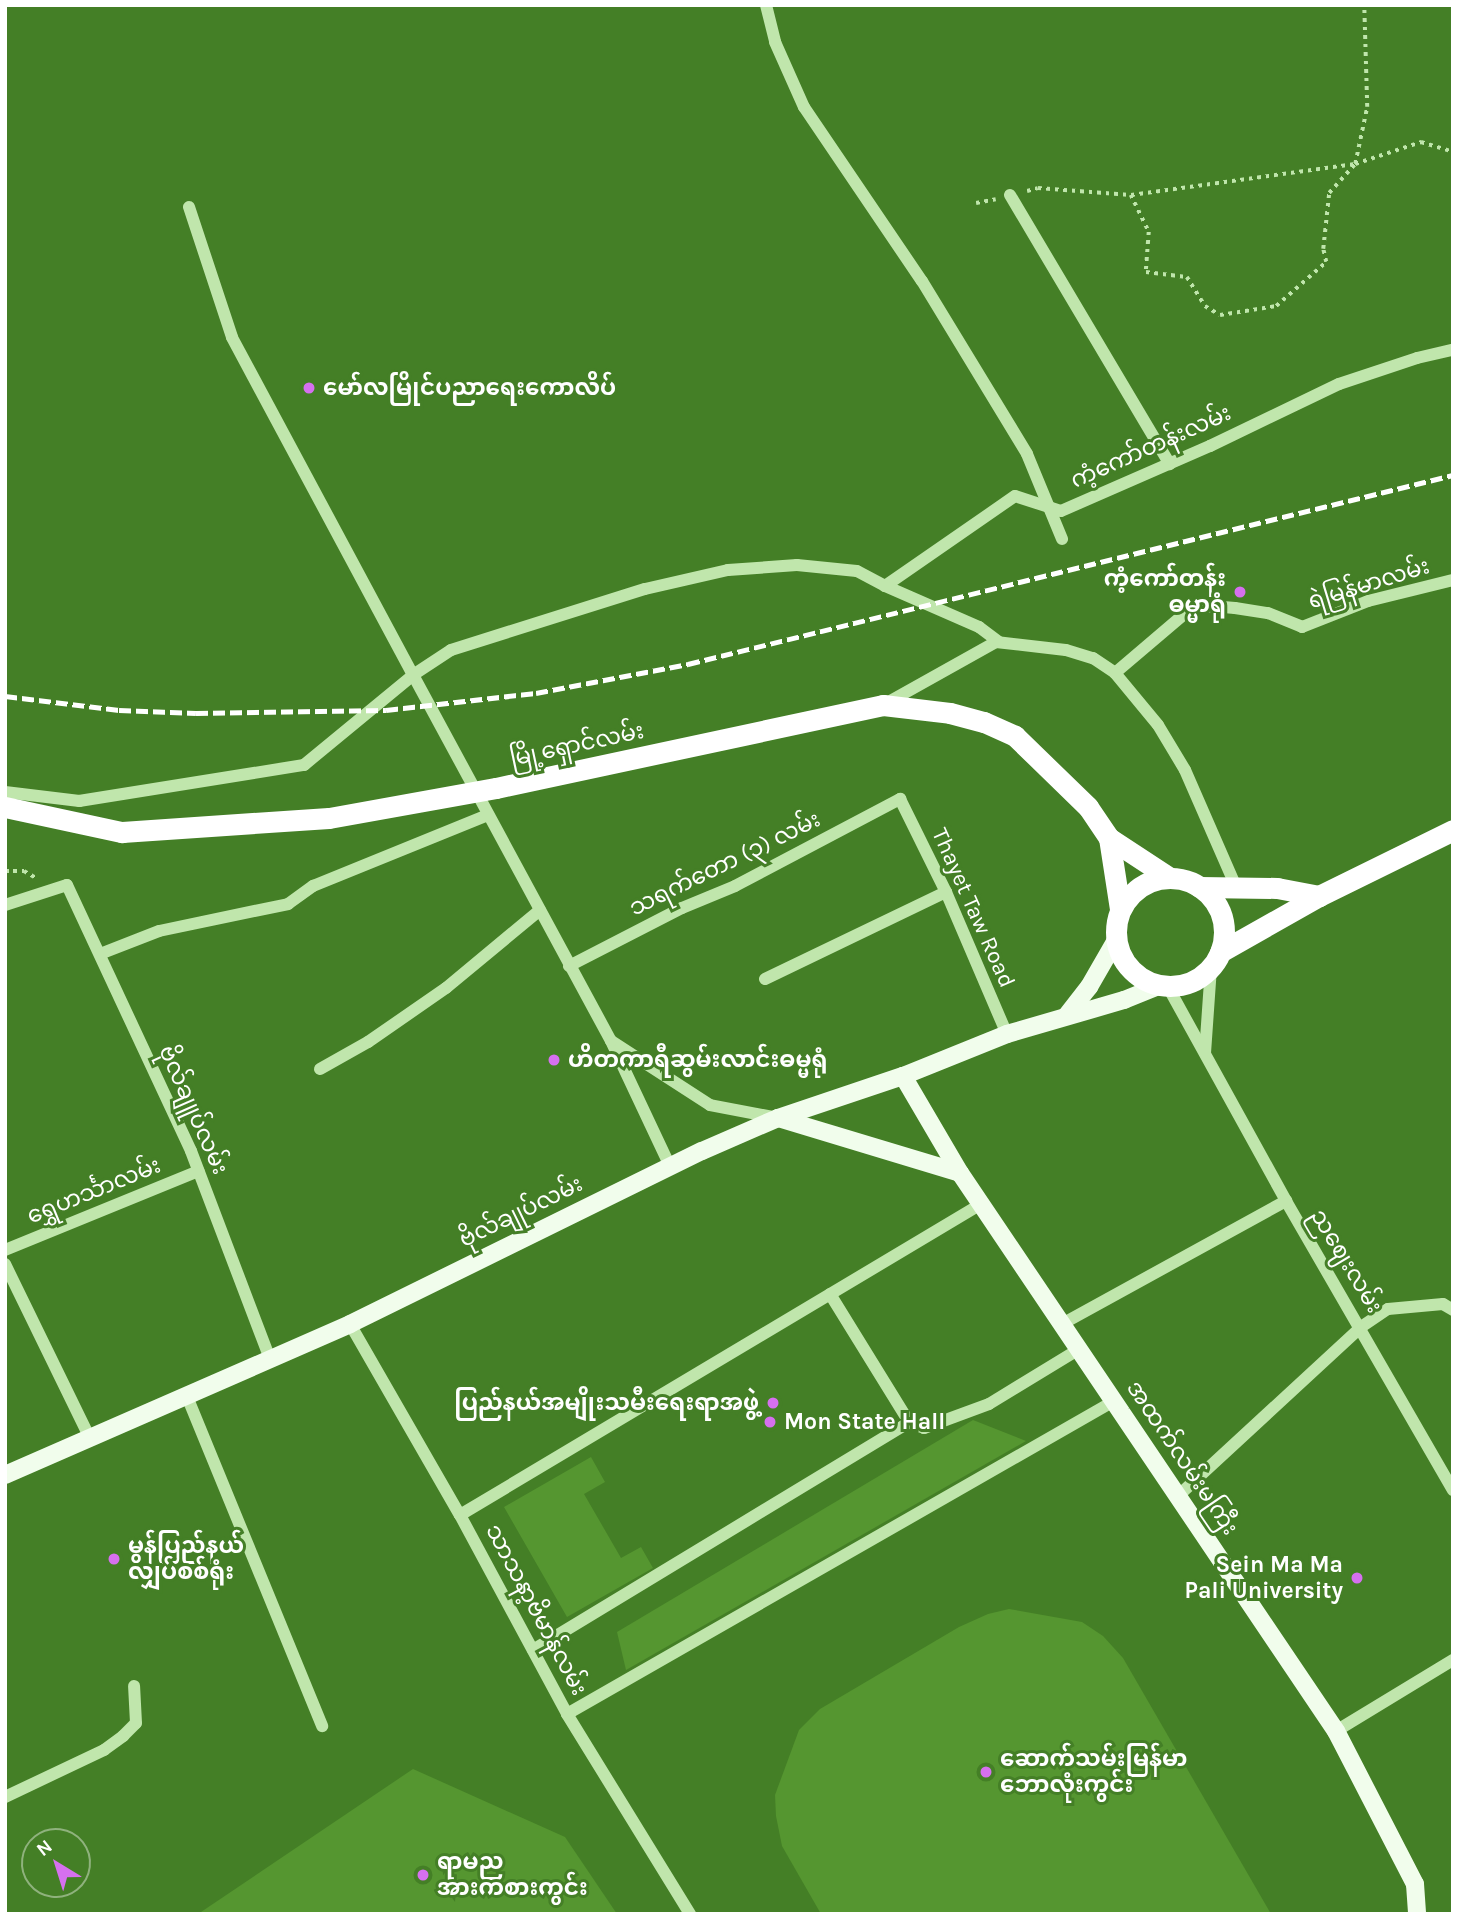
<!DOCTYPE html>
<html>
<head>
<meta charset="utf-8">
<style>
  body { margin:0 }
  #map { position:relative; width:1458px; height:1919px; overflow:hidden; background:#447f26; font-family:Karla,"Noto Sans Myanmar",sans-serif }
  div>[style] { position:absolute }
  .green>* { inset:0; background:#559630 }
  .path>* { height:3.5px; margin-top:-1.75px; transform-origin:0; background:repeating-linear-gradient(90deg,#c0e6ac 0 3.5px,transparent 0 8.5px) }
  .minor>* { height:12px; margin:-6px; padding:0 6px; transform-origin:6px; border-radius:6px; background:#c0e6ac }
  .major>* { height:18px; margin:-9px; padding:0 9px; transform-origin:9px; border-radius:9px; background:#f1fdec }
  .highway>* { height:21px; margin:-10.5px; padding:0 10.5px; transform-origin:10.5px; border-radius:10.5px; background:#fff }
  .highway>.ring { margin:-10.5px; padding:0; box-sizing:content-box; background:none; border:21px solid #fff; border-radius:50% }
  .rail>* { height:5px; margin-top:-2.5px; transform-origin:0; background:repeating-linear-gradient(90deg,#fff 0 12px,transparent 0 17px) }
  .dots>* { width:19px; height:19px; translate:-50% -50%; box-sizing:border-box; border:4px solid #447f26; border-radius:50% }
  span { translate:-50% -50%; white-space:nowrap; text-align:center; line-height:1.15; -webkit-text-stroke:6px #447f26; paint-order:stroke }
  .poi-label { font-size:23px; color:#fff; font-weight:700 }
  .left { translate:0 -50%; text-align:left }
  .right { translate:-100% -50%; text-align:right }
  .street-label { font-size:23px; color:#fff }
  .frame { position:absolute; inset:0; border:7px solid #fff; pointer-events:none }
  .north { position:absolute; left:21px; top:1828px; width:70px; height:70px; box-sizing:border-box; background:#447f26; border:2px solid #8fb27d; border-radius:50%; rotate:322deg; font-size:19px; font-weight:700; line-height:28px; text-align:center; color:#fff }
  .north::after { content:''; display:block; margin:auto; width:24px; height:32px; background:#d670ef; clip-path:polygon(50% 0,100% 100%,50% 72%,0 100%) }
</style>
</head>
<body>
<div id="map">
  <div class="green">
    <div style="clip-path:polygon(973px 1420px,1026px 1441px,626px 1670px,617px 1632px)"></div>
    <div style="clip-path:polygon(591px 1457px,605px 1482px,584px 1494px,621px 1558px,641px 1547px,653px 1568px,567px 1617px,504px 1507px)"></div>
    <div style="clip-path:polygon(1009px 1609px,1082px 1622px,1103px 1636px,1123px 1658px,1271px 1914px,821px 1914px,782px 1846px,776px 1816px,775px 1795px,799px 1730px,820px 1709px,959px 1627px,988px 1614px)"></div>
    <div style="clip-path:polygon(413px 1769px,565px 1837px,617px 1914px,198px 1914px)"></div>
  </div>
  <div class="path">
    <div style="left:1027px;top:191px;width:11px;rotate:-15deg"></div>
    <div style="left:1038px;top:188px;width:93px;rotate:4.3deg"></div>
    <div style="left:1131px;top:195px;width:226px;rotate:-7.9deg"></div>
    <div style="left:1355px;top:164px;width:58px;rotate:-78.1deg"></div>
    <div style="left:1367px;top:107px;width:102px;rotate:-91.7deg"></div>
    <div style="left:1131px;top:195px;width:41px;rotate:64.1deg"></div>
    <div style="left:1149px;top:232px;width:40px;rotate:94.3deg"></div>
    <div style="left:1146px;top:272px;width:41px;rotate:7deg"></div>
    <div style="left:1187px;top:277px;width:34px;rotate:58deg"></div>
    <div style="left:1205px;top:306px;width:17px;rotate:31deg"></div>
    <div style="left:1220px;top:315px;width:57px;rotate:-9.1deg"></div>
    <div style="left:1276px;top:306px;width:67px;rotate:-41.3deg"></div>
    <div style="left:1326px;top:262px;width:13px;rotate:-103deg"></div>
    <div style="left:1323px;top:249px;width:56px;rotate:-83.9deg"></div>
    <div style="left:1329px;top:193px;width:39px;rotate:-48deg"></div>
    <div style="left:1355px;top:164px;width:70px;rotate:-18.4deg"></div>
    <div style="left:1421px;top:142px;width:34px;rotate:17deg"></div>
    <div style="left:976px;top:203px;width:20px;rotate:-11deg"></div>
    <div style="left:5px;top:871px;width:19px"></div>
    <div style="left:24px;top:871px;width:14px;rotate:30deg"></div>
  </div>
  <div class="minor">
    <div style="left:766px;top:5px;width:38px;rotate:76deg"></div>
    <div style="left:775px;top:42px;width:71px;rotate:66deg"></div>
    <div style="left:804px;top:107px;width:210px;rotate:55.9deg"></div>
    <div style="left:922px;top:281px;width:202px;rotate:58.7deg"></div>
    <div style="left:1027px;top:454px;width:92px;rotate:67.6deg"></div>
    <div style="left:1010px;top:195px;width:313px;rotate:59.3deg"></div>
    <div style="left:999px;top:642px;width:25px;rotate:-143deg"></div>
    <div style="left:979px;top:627px;width:103px;rotate:-156.4deg"></div>
    <div style="left:885px;top:586px;width:158px;rotate:-34.7deg"></div>
    <div style="left:1015px;top:496px;width:48px;rotate:18.1deg"></div>
    <div style="left:1061px;top:511px;width:163px;rotate:-23.6deg"></div>
    <div style="left:1210px;top:446px;width:143px;rotate:-25.7deg"></div>
    <div style="left:1339px;top:384px;width:82px;rotate:-18.4deg"></div>
    <div style="left:1417px;top:358px;width:37px;rotate:-13deg"></div>
    <div style="left:1115px;top:673px;width:97px;rotate:-40.4deg"></div>
    <div style="left:1189px;top:610px;width:22px;rotate:-10deg"></div>
    <div style="left:1211px;top:606px;width:24px;rotate:5deg"></div>
    <div style="left:1235px;top:608px;width:33px;rotate:9deg"></div>
    <div style="left:1268px;top:613px;width:37px;rotate:22deg"></div>
    <div style="left:1302px;top:627px;width:71px;rotate:-21.5deg"></div>
    <div style="left:1368px;top:601px;width:88px;rotate:-13.9deg"></div>
    <div style="left:885px;top:704px;width:127px;rotate:-29.2deg"></div>
    <div style="left:996px;top:642px;width:70px;rotate:6.5deg"></div>
    <div style="left:1066px;top:650px;width:28px;rotate:17deg"></div>
    <div style="left:1093px;top:658px;width:27px;rotate:34deg"></div>
    <div style="left:1115px;top:673px;width:67px;rotate:50.4deg"></div>
    <div style="left:1158px;top:725px;width:52px;rotate:59deg"></div>
    <div style="left:1185px;top:770px;width:128px;rotate:66.4deg"></div>
    <div style="left:5px;top:792px;width:75px;rotate:6.9deg"></div>
    <div style="left:79px;top:801px;width:228px;rotate:-9.1deg"></div>
    <div style="left:304px;top:765px;width:141px;rotate:-39.5deg"></div>
    <div style="left:413px;top:675px;width:383px;rotate:-118.2deg"></div>
    <div style="left:232px;top:337px;width:137px;rotate:-108.3deg"></div>
    <div style="left:5px;top:905px;width:65px;rotate:-17.9deg"></div>
    <div style="left:67px;top:885px;width:293px;rotate:65deg"></div>
    <div style="left:191px;top:1151px;width:219px;rotate:69.2deg"></div>
    <div style="left:100px;top:954px;width:63px;rotate:-21.3deg"></div>
    <div style="left:159px;top:931px;width:132px;rotate:-11.8deg"></div>
    <div style="left:288px;top:904px;width:31px;rotate:-36deg"></div>
    <div style="left:313px;top:886px;width:189px;rotate:-22.1deg"></div>
    <div style="left:569px;top:966px;width:127px;rotate:-27.2deg"></div>
    <div style="left:682px;top:908px;width:57px;rotate:-22.5deg"></div>
    <div style="left:735px;top:886px;width:187px;rotate:-27.8deg"></div>
    <div style="left:900px;top:799px;width:104px;rotate:63.7deg"></div>
    <div style="left:946px;top:892px;width:155px;rotate:66.8deg"></div>
    <div style="left:765px;top:979px;width:201px;rotate:-25.7deg"></div>
    <div style="left:1168px;top:987px;width:244px;rotate:61.1deg"></div>
    <div style="left:1286px;top:1201px;width:334px;rotate:60deg"></div>
    <div style="left:612px;top:1043px;width:136px;rotate:64.8deg"></div>
    <div style="left:1205px;top:1053px;width:85px;rotate:-86deg"></div>
    <div style="left:320px;top:1069px;width:55px;rotate:-29.4deg"></div>
    <div style="left:368px;top:1042px;width:95px;rotate:-34.7deg"></div>
    <div style="left:446px;top:988px;width:122px;rotate:-39.7deg"></div>
    <div style="left:778px;top:1118px;width:69px;rotate:-169.2deg"></div>
    <div style="left:710px;top:1105px;width:118px;rotate:-147.1deg"></div>
    <div style="left:611px;top:1041px;width:416px;rotate:-118.4deg"></div>
    <div style="left:413px;top:675px;width:45px;rotate:-33.3deg"></div>
    <div style="left:451px;top:650px;width:203px;rotate:-17.5deg"></div>
    <div style="left:645px;top:589px;width:85px;rotate:-12.9deg"></div>
    <div style="left:728px;top:570px;width:69px;rotate:-4.1deg"></div>
    <div style="left:797px;top:565px;width:60px;rotate:5.7deg"></div>
    <div style="left:857px;top:571px;width:32px;rotate:28deg"></div>
    <div style="left:5px;top:1250px;width:209px;rotate:-22.2deg"></div>
    <div style="left:5px;top:1264px;width:194px;rotate:64deg"></div>
    <div style="left:830px;top:1294px;width:150px;rotate:58.3deg"></div>
    <div style="left:909px;top:1422px;width:16px;rotate:22deg"></div>
    <div style="left:924px;top:1428px;width:69px;rotate:-20.3deg"></div>
    <div style="left:989px;top:1404px;width:105px;rotate:-31.4deg"></div>
    <div style="left:350px;top:1324px;width:220px;rotate:60.1deg"></div>
    <div style="left:460px;top:1515px;width:226px;rotate:61.7deg"></div>
    <div style="left:567px;top:1714px;width:235px;rotate:58.4deg"></div>
    <div style="left:1062px;top:1324px;width:256px;rotate:-28.8deg"></div>
    <div style="left:186px;top:1394px;width:359px;rotate:67.7deg"></div>
    <div style="left:1178px;top:1496px;width:249px;rotate:-42.7deg"></div>
    <div style="left:1361px;top:1327px;width:32px;rotate:-34deg"></div>
    <div style="left:1388px;top:1309px;width:55px;rotate:-5.2deg"></div>
    <div style="left:1443px;top:1304px;width:12px;rotate:31deg"></div>
    <div style="left:460px;top:1515px;width:607px;rotate:-30.83deg"></div>
    <div style="left:533px;top:1650px;width:440px;rotate:-31.2deg"></div>
    <div style="left:567px;top:1714px;width:630px;rotate:-29.78deg"></div>
    <div style="left:1336px;top:1731px;width:137px;rotate:-31.3deg"></div>
    <div style="left:5px;top:1797px;width:110px;rotate:-25.4deg"></div>
    <div style="left:104px;top:1750px;width:24px;rotate:-36deg"></div>
    <div style="left:123px;top:1736px;width:18px;rotate:-45deg"></div>
    <div style="left:136px;top:1723px;width:37px;rotate:-93deg"></div>
  </div>
  <div class="major">
    <div style="left:1067px;top:1015px;width:36px;rotate:-52deg"></div>
    <div style="left:1089px;top:987px;width:54px;rotate:-60.1deg"></div>
    <div style="left:903px;top:1076px;width:113px;rotate:59.6deg"></div>
    <div style="left:960px;top:1173px;width:673px;rotate:56.03deg"></div>
    <div style="left:1336px;top:1731px;width:172px;rotate:62.7deg"></div>
    <div style="left:1415px;top:1884px;width:30px;rotate:86deg"></div>
    <div style="left:778px;top:1118px;width:190px;rotate:16.8deg"></div>
    <div style="left:5px;top:1475px;width:377px;rotate:-23.6deg"></div>
    <div style="left:350px;top:1324px;width:392px;rotate:-26.2deg"></div>
    <div style="left:702px;top:1151px;width:83px;rotate:-23.5deg"></div>
    <div style="left:778px;top:1118px;width:132px;rotate:-18.6deg"></div>
    <div style="left:903px;top:1076px;width:112px;rotate:-22deg"></div>
    <div style="left:1007px;top:1034px;width:122px;rotate:-16.2deg"></div>
    <div style="left:1124px;top:1000px;width:38px;rotate:-22deg"></div>
  </div>
  <div class="highway">
    <div style="left:5px;top:807px;width:120px;rotate:12.1deg"></div>
    <div style="left:122px;top:832px;width:207px;rotate:-3.9deg"></div>
    <div style="left:329px;top:818px;width:170px;rotate:-10.2deg"></div>
    <div style="left:496px;top:788px;width:396px;rotate:-12.1deg"></div>
    <div style="left:883px;top:705px;width:67px;rotate:6.8deg"></div>
    <div style="left:950px;top:713px;width:35px;rotate:15deg"></div>
    <div style="left:984px;top:722px;width:34px;rotate:24deg"></div>
    <div style="left:1015px;top:736px;width:102px;rotate:44.2deg"></div>
    <div style="left:1088px;top:807px;width:37px;rotate:56deg"></div>
    <div style="left:1109px;top:838px;width:73px;rotate:33.3deg"></div>
    <div style="left:1109px;top:838px;width:72px;rotate:81.2deg"></div>
    <div class="ring" style="left:1116px;top:878px;width:87px;height:87px"></div>
    <div style="left:1199px;top:887px;width:78px;rotate:0.7deg"></div>
    <div style="left:1277px;top:888px;width:43px;rotate:10.8deg"></div>
    <div style="left:1220px;top:952px;width:114px;rotate:-29.5deg"></div>
    <div style="left:1319px;top:896px;width:149px;rotate:-26.2deg"></div>
  </div>
  <div class="rail">
    <div style="left:5px;top:696px;width:115px;rotate:7deg"></div>
    <div style="left:119px;top:710px;width:77px;rotate:2.2deg"></div>
    <div style="left:196px;top:713px;width:190px;rotate:-0.9deg"></div>
    <div style="left:386px;top:710px;width:151px;rotate:-6.5deg"></div>
    <div style="left:536px;top:693px;width:155px;rotate:-10.8deg"></div>
    <div style="left:688px;top:664px;width:788px;rotate:-13.88deg"></div>
  </div>
  <div class="dots">
    <div style="left:309px;top:388px;background:#d670ef"></div>
    <div style="left:1240px;top:592px;background:#d670ef"></div>
    <div style="left:554px;top:1060px;background:#d670ef"></div>
    <div style="left:773px;top:1403px;background:#d670ef"></div>
    <div style="left:770px;top:1422px;background:#d670ef"></div>
    <div style="left:114px;top:1559px;background:#d670ef"></div>
    <div style="left:1357px;top:1578px;background:#d670ef"></div>
    <div style="left:986px;top:1772px;background:#d670ef"></div>
    <div style="left:423px;top:1875px;background:#d670ef"></div>
  </div>
  <div class="poi-label">
    <span class="left" style="left:323px;top:388px">မော်လမြိုင်ပညာရေးကောလိပ်</span>
    <span class="right" style="left:1226px;top:592px">ကံ့ကော်တန်း<br>ဓမ္မာရုံ</span>
    <span class="left" style="left:568px;top:1060px">ဟိတကာရီဆွမ်းလာင်းဓမ္မရုံ</span>
    <span class="right" style="left:759px;top:1403px">ပြည်နယ်အမျိုးသမီးရေးရာအဖွဲ့</span>
    <span class="left" style="left:784px;top:1422px">Mon State Hall</span>
    <span class="left" style="left:128px;top:1559px">မွန်ပြည်နယ်<br>လျှပ်စစ်ရုံး</span>
    <span class="right" style="left:1343px;top:1578px">Sein Ma Ma<br>Pali University</span>
    <span class="left" style="left:1000px;top:1772px">ဆောက်သမ်းမြန်မာ<br>ဘောလုံးကွင်း</span>
    <span class="left" style="left:437px;top:1875px">ရာမည<br>အားကစားကွင်း</span>
  </div>
  <div class="street-label">
    <span style="left:1151px;top:447px;rotate:-24deg">ကံ့ကော်တန်းလမ်း</span>
    <span style="left:1369px;top:584px;rotate:-17deg">ရဲမြန်မာလမ်း</span>
    <span style="left:577px;top:745px;rotate:-12deg">မြို့ရှောင်လမ်း</span>
    <span style="left:725px;top:864px;rotate:-26deg">သရက်တော (၃) လမ်း</span>
    <span style="left:973px;top:908px;rotate:66deg">Thayet Taw Road</span>
    <span style="left:193px;top:1110px;rotate:66deg">ဗိုလ်ချူပ်လမ်း</span>
    <span style="left:94px;top:1191px;rotate:-22deg">ရွှေဟင်္သာလမ်း</span>
    <span style="left:521px;top:1212px;rotate:-26deg">ဗိုလ်ချုပ်လမ်း</span>
    <span style="left:1346px;top:1261px;rotate:59deg">ညဈေးလမ်း</span>
    <span style="left:1182px;top:1458px;rotate:56deg">အထက်လမ်းမကြီး</span>
    <span style="left:536px;top:1610px;rotate:62deg">သာသနာ့ဗိမာန်လမ်း</span>
  </div>
  <div class="frame"></div>
  <div class="north">N</div>
</div>
</body>
</html>
